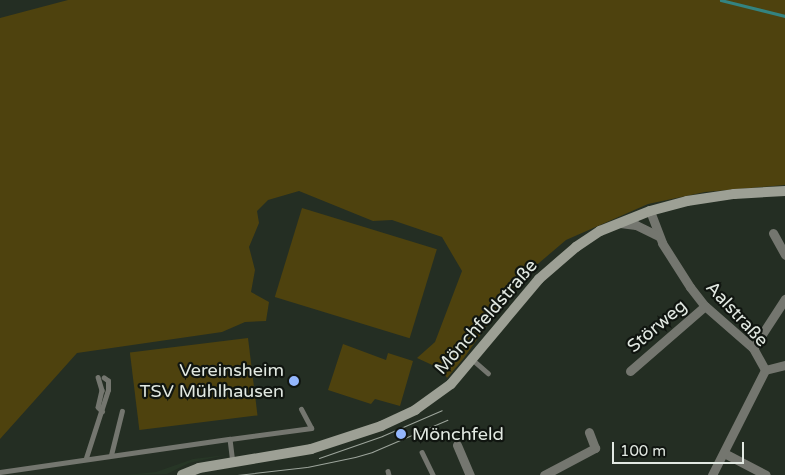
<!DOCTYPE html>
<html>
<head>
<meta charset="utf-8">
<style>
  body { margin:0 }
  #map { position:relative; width:785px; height:475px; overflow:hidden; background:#242e23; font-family:"Varela Round",sans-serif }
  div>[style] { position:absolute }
  .built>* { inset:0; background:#273626 }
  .green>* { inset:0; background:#4e420e; transform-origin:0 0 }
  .stream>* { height:2.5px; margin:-1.25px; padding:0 1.25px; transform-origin:1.25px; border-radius:1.25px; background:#338380 }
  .service>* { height:4.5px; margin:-2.25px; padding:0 2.25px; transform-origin:2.25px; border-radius:2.25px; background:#74766f }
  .minor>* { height:9px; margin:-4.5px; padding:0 4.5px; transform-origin:4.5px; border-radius:4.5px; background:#74766f }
  .secondary>* { height:10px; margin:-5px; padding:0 5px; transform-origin:5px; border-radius:5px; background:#9da095 }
  .tram>* { height:1px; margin:-0.5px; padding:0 0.5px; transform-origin:0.5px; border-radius:0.5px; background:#9da59c }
  .dots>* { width:14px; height:14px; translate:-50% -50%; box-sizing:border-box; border:2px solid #101510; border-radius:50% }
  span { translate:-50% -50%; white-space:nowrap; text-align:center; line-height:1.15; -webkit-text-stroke:4.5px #101510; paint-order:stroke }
  .street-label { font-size:18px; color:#e2e9e2 }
  .poi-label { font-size:18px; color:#e2e9e2 }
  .right { translate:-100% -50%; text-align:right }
  .left { translate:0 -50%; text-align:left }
  .scale { position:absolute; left:612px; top:442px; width:132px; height:22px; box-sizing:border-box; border:2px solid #e2e9e2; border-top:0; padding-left:6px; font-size:15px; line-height:18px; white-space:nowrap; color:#e2e9e2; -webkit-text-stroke:4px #101510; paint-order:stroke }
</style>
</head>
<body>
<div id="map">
  <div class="built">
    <div style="clip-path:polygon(226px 455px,189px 463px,167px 474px,126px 475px,156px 472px,193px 459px)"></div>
  </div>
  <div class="green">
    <div style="clip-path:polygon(68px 0,785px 0,785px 185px,705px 192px,648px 204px,566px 240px,519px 280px,464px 358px,447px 378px,441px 369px,417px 358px,435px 342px,462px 271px,442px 237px,392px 220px,373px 221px,299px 191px,268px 200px,257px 211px,259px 223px,249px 247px,255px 270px,251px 292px,269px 302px,266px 321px,245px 322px,222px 332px,77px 353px,0 439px,0 18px)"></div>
    <div style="left:302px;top:208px;width:141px;height:93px;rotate:17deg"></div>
    <div style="left:248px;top:338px;width:78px;height:119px;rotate:83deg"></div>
    <div style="clip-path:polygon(343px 344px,386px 360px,388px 353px,413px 361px,400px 406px,375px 399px,371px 404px,328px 390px)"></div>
  </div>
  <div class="stream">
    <div style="left:721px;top:0;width:66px;rotate:14deg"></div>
  </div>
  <div class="service">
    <div style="left:473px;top:360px;width:20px;rotate:41deg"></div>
    <div style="left:98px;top:377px;width:14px;rotate:73deg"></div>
    <div style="left:102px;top:390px;width:17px;rotate:103deg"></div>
    <div style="left:98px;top:407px;width:6px;rotate:45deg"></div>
    <div style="left:230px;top:439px;width:82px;rotate:-7.7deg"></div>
    <div style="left:311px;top:428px;width:21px;rotate:-118deg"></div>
    <div style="left:422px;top:452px;width:25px;rotate:64deg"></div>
    <div style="left:111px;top:455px;width:45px;rotate:-76deg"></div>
    <div style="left:86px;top:458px;width:71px;rotate:-72.1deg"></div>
    <div style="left:108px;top:390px;width:9px;rotate:-90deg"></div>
    <div style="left:108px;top:381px;width:5px;rotate:-143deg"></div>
    <div style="left:388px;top:471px;width:4px;rotate:76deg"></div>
    <div style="left:0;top:472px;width:232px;rotate:-8.2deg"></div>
    <div style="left:230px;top:439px;width:23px;rotate:83deg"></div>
  </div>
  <div class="minor">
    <div style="left:650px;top:211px;width:34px;rotate:69deg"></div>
    <div style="left:662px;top:243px;width:52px;rotate:57.5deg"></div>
    <div style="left:690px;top:287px;width:24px;rotate:52deg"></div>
    <div style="left:705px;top:306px;width:64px;rotate:41.2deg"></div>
    <div style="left:753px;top:348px;width:25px;rotate:61deg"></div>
    <div style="left:620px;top:223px;width:16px;rotate:7deg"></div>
    <div style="left:636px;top:225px;width:25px;rotate:26deg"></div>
    <div style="left:773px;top:233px;width:25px;rotate:61deg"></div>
    <div style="left:753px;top:348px;width:59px;rotate:-56.9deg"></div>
    <div style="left:765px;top:370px;width:21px;rotate:-14deg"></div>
    <div style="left:630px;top:371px;width:99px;rotate:-40.9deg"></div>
    <div style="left:457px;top:445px;width:33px;rotate:67deg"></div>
    <div style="left:724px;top:453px;width:47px;rotate:27.6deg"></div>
    <div style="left:544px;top:475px;width:58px;rotate:-27.9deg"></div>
    <div style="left:595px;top:448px;width:17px;rotate:-111deg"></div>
    <div style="left:712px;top:475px;width:118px;rotate:-63.2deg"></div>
  </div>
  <div class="secondary">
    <div style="left:182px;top:475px;width:18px;rotate:-22deg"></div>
    <div style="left:199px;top:468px;width:114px;rotate:-9.6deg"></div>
    <div style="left:311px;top:449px;width:74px;rotate:-18.2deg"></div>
    <div style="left:381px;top:426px;width:38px;rotate:-25deg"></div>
    <div style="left:415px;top:410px;width:44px;rotate:-35.8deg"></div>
    <div style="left:451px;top:384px;width:137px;rotate:-50deg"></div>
    <div style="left:539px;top:279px;width:49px;rotate:-40.9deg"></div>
    <div style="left:576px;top:247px;width:29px;rotate:-34deg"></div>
    <div style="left:600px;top:231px;width:54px;rotate:-21.8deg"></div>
    <div style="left:650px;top:211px;width:38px;rotate:-15deg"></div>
    <div style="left:687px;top:201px;width:48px;rotate:-8.5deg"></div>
    <div style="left:734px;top:194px;width:51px;rotate:-3.4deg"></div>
  </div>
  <div class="tram">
    <div style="left:319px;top:458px;width:67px;rotate:-19.2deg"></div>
    <div style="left:382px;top:436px;width:65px;rotate:-23.4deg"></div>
    <div style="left:237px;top:475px;width:70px;rotate:-6.5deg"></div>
    <div style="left:307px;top:467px;width:49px;rotate:-11.8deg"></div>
    <div style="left:355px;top:457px;width:18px;rotate:-16deg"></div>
    <div style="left:372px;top:452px;width:82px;rotate:-23.1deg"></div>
  </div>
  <div class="dots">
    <div style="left:294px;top:381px;background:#94b7fd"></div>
    <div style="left:401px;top:434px;background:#94b7fd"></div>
  </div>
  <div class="street-label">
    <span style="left:737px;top:314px;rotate:47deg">Aalstraße</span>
    <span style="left:486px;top:317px;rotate:-49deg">Mönchfeldstraße</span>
    <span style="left:657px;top:326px;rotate:-40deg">Störweg</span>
  </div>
  <div class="poi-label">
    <span class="right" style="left:284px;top:381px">Vereinsheim<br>TSV Mühlhausen</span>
    <span class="left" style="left:412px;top:434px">Mönchfeld</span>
  </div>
  <div class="scale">100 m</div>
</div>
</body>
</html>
